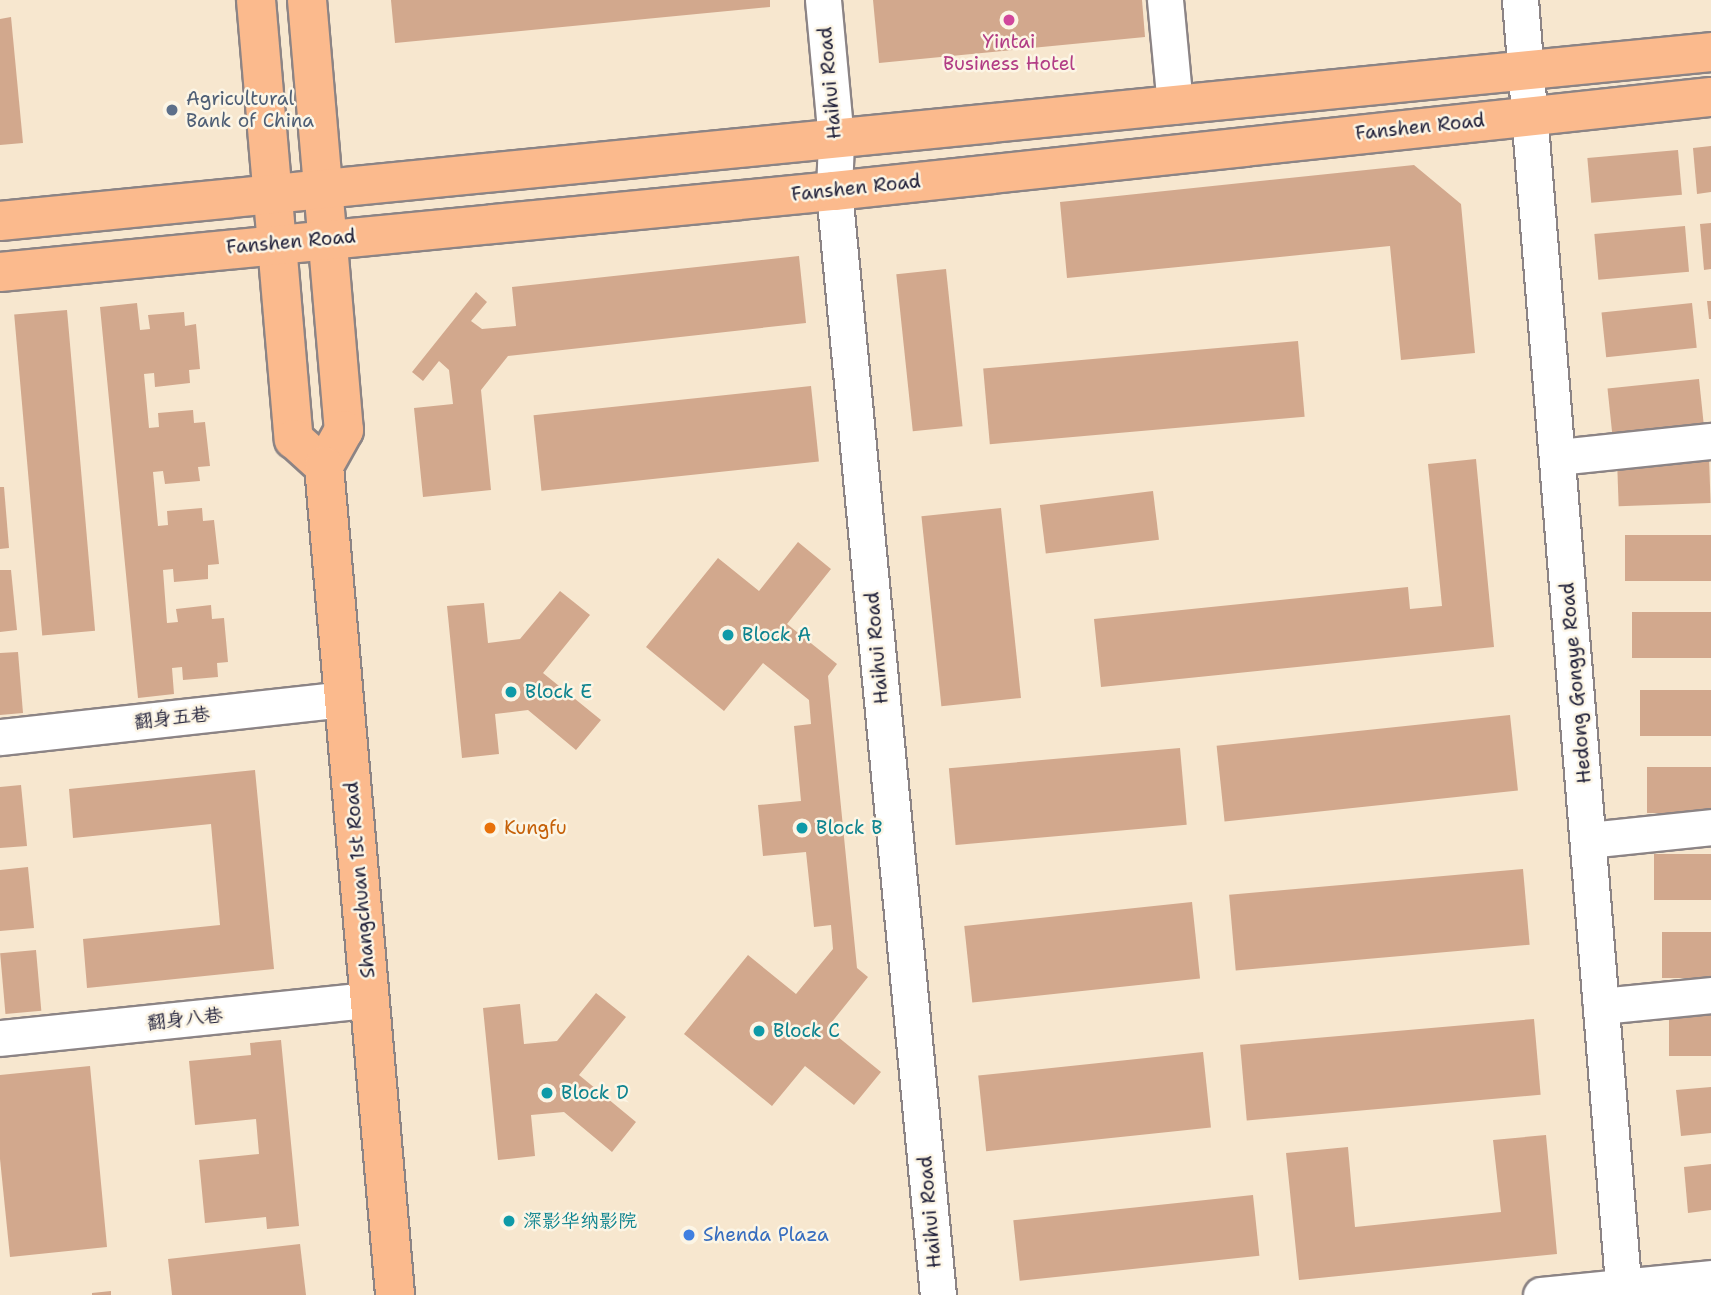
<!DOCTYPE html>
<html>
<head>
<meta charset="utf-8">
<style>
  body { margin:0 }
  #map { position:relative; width:1711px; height:1295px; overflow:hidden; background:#f7e7cf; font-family:"Shantell Sans","LXGW WenKai TC",sans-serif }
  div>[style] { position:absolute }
  .building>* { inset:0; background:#d2a88d; transform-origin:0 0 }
  .roads { filter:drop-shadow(2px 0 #8c8485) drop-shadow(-2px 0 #8c8485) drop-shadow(0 2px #8c8485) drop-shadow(0 -2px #8c8485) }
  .minor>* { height:35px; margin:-17.5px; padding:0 17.5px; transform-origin:17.5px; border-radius:17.5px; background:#fff }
  .major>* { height:38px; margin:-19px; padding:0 19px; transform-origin:19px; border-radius:19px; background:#fbba8d }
  .dots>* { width:19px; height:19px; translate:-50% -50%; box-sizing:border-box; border:4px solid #fcf5e5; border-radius:50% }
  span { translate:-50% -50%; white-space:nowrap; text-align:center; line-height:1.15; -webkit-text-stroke:5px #fcf5e5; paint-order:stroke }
  .hotel-label { font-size:19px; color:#b23c85 }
  .street-label { font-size:19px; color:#22223b }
  .service-label { font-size:19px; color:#4e5e75 }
  .left { translate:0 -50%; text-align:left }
  .culture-label { font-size:19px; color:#0d838f }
  .food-label { font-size:19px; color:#c56008 }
  .shop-label { font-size:19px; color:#366cbe }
</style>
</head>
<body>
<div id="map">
  <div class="building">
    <div style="clip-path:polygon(391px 0,770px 0,770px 7px,395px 43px)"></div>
    <div style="clip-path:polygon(873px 0,1142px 0,1145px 37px,879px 63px)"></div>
    <div style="clip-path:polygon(11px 17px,23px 143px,0 145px,0 19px)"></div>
    <div style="clip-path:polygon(1711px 146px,1711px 192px,1697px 194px,1693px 148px)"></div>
    <div style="left:1678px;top:150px;width:45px;height:91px;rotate:85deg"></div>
    <div style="clip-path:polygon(1414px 165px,1461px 204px,1475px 353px,1401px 360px,1390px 246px,1067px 278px,1060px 202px)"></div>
    <div style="clip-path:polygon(1711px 223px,1711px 269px,1704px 270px,1700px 224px)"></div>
    <div style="left:1685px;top:226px;width:46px;height:91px;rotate:85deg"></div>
    <div style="clip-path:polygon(799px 256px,806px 323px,508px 356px,481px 390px,491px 490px,423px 497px,414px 408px,453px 404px,449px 370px,439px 361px,423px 381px,412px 372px,476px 292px,487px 302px,471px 321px,482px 329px,516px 326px,512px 287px)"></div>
    <div style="left:946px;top:269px;width:158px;height:50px;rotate:84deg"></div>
    <div style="clip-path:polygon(1707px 301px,1711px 301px,1711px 319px,1709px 319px)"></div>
    <div style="clip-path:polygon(137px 303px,140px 330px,150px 329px,148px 315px,184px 312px,185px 326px,196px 324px,200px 369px,189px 370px,190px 383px,155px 387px,154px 373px,144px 374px,149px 428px,159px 427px,158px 413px,193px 410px,194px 423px,205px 422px,210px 466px,198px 467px,200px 481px,165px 484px,163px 471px,153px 472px,158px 526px,168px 525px,167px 511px,202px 508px,203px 521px,214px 520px,219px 564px,208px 565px,208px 579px,174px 582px,173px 569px,163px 570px,165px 597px,167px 623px,178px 622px,176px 609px,211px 605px,212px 619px,224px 618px,228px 662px,217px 663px,218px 677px,183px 680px,182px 667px,172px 668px,174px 694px,138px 698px,100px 307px)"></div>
    <div style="left:1692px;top:303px;width:45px;height:91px;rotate:84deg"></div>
    <div style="left:67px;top:310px;width:322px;height:53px;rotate:85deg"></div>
    <div style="left:1298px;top:341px;width:76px;height:316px;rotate:85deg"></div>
    <div style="left:1699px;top:379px;width:46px;height:92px;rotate:84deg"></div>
    <div style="left:811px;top:386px;width:76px;height:279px;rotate:84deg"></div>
    <div style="left:1709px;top:457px;width:46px;height:92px;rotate:88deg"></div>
    <div style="clip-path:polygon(1476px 459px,1494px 647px,1101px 687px,1094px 619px,1408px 587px,1410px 609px,1442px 606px,1428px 464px)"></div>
    <div style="clip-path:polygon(0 487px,4px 487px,9px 548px,0 549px)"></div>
    <div style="left:1153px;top:491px;width:49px;height:114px;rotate:83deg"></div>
    <div style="left:1001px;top:508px;width:191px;height:80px;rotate:84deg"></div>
    <div style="left:1711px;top:535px;width:46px;height:86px;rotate:90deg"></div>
    <div style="clip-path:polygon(798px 542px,831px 569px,787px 624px,837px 664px,828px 676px,857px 968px,868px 977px,827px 1028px,881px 1072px,854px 1105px,805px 1066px,772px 1106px,684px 1034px,748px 955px,796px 994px,833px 949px,831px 925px,814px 927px,806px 852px,763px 856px,758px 805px,801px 801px,794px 726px,811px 724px,809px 700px,763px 663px,724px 711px,646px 647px,718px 558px,759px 591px)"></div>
    <div style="clip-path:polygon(0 570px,11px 570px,17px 630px,0 632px)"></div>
    <div style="clip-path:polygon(560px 591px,590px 615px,543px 673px,601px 720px,576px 750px,528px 710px,495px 714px,499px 754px,462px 758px,447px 606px,484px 603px,488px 643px,520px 639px)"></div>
    <div style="left:1711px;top:612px;width:46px;height:79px;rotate:90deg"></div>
    <div style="clip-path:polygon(18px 652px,23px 713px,0 715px,0 653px)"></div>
    <div style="left:1711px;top:690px;width:46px;height:71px;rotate:90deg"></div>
    <div style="left:1510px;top:715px;width:76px;height:295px;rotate:84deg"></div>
    <div style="left:1180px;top:748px;width:77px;height:232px;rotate:85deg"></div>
    <div style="left:1711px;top:767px;width:46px;height:64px;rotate:90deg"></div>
    <div style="clip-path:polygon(255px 770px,274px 969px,87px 988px,83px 939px,220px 925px,211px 824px,73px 838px,69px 789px)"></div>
    <div style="clip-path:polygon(21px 785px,27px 846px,0 848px,0 787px)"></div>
    <div style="left:1711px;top:854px;width:46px;height:57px;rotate:90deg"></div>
    <div style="clip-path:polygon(28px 867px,34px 928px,0 931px,0 870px)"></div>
    <div style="left:1523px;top:869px;width:76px;height:295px;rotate:85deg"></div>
    <div style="left:1192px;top:902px;width:77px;height:229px;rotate:84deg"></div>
    <div style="left:1711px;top:932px;width:46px;height:49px;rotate:90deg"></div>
    <div style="left:36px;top:950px;width:61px;height:36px;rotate:85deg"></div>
    <div style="clip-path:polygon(596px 993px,626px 1017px,579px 1075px,636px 1122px,612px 1152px,564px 1112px,531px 1115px,535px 1156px,498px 1160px,483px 1008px,520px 1004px,524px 1044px,557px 1041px)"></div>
    <div style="left:1711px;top:1009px;width:47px;height:42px;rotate:90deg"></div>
    <div style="left:1534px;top:1019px;width:76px;height:295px;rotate:85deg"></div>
    <div style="clip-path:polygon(281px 1040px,299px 1226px,267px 1229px,266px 1217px,205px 1223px,199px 1160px,259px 1154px,256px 1119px,195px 1125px,189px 1061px,251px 1055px,250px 1043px)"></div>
    <div style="left:1203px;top:1052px;width:76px;height:226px;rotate:84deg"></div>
    <div style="clip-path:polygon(90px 1066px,107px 1247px,10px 1257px,0 1159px,0 1075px)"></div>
    <div style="clip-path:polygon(1711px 1087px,1711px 1133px,1681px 1136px,1676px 1090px)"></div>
    <div style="clip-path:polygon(1546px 1135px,1557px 1254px,1299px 1280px,1286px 1153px,1348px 1147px,1355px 1227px,1501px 1212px,1493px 1140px)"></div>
    <div style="clip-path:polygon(1711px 1164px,1711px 1210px,1688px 1213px,1684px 1167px)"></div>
    <div style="left:1253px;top:1195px;width:61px;height:241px;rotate:84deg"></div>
    <div style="clip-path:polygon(300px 1244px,306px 1295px,172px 1295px,168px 1259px)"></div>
    <div style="clip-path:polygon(111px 1291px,111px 1295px,92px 1295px,92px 1293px)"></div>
  </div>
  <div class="roads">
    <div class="minor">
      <div style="left:823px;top:0;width:142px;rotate:84.7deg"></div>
      <div style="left:836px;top:141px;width:50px;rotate:92.3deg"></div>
      <div style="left:834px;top:191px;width:1109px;rotate:84.62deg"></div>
      <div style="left:1165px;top:0;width:106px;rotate:84.6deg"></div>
      <div style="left:1520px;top:0;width:1299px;rotate:85.41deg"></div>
      <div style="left:1558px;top:457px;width:154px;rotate:-6deg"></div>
      <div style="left:0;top:737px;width:346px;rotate:-6.3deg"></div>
      <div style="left:1588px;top:840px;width:124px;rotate:-6deg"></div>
      <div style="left:1601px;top:1006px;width:111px;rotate:-5.7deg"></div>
      <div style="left:0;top:1038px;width:372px;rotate:-5.9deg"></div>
      <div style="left:1541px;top:1295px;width:171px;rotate:-5.7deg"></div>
    </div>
    <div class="major">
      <div style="left:256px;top:0;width:441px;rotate:85.1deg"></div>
      <div style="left:294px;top:439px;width:40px;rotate:42deg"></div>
      <div style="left:307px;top:0;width:432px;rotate:85.1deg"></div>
      <div style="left:344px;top:430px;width:41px;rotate:119.1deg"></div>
      <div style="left:324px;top:466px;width:832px;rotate:85.1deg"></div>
      <div style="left:0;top:221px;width:1719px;rotate:-5.64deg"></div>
      <div style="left:0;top:272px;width:838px;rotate:-5.55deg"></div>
      <div style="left:834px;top:191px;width:882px;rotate:-6.12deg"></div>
    </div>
  </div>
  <div class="dots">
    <div style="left:1009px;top:20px;background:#d1479c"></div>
    <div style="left:172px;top:110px;background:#5c6f8a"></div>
    <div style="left:728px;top:635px;background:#0f9aa8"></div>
    <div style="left:511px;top:692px;background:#0f9aa8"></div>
    <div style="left:490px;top:828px;background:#e8710a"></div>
    <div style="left:802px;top:828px;background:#0f9aa8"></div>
    <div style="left:759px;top:1031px;background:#0f9aa8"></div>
    <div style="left:547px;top:1093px;background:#0f9aa8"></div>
    <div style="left:509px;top:1221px;background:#0f9aa8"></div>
    <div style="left:689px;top:1235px;background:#3f7fe0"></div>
  </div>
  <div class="hotel-label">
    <span style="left:1009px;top:53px">Yintai<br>Business Hotel</span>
  </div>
  <div class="street-label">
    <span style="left:830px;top:83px;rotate:-95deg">Haihui Road</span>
    <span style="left:1420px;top:127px;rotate:-6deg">Fanshen Road</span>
    <span style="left:856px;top:188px;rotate:-6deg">Fanshen Road</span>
    <span style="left:291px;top:242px;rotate:-5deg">Fanshen Road</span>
    <span style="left:877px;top:648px;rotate:-95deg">Haihui Road</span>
    <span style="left:1576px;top:683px;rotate:-95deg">Hedong Gongye Road</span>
    <span style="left:172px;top:718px;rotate:-6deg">翻身五巷</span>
    <span style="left:360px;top:880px;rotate:-95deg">Shangchuan 1st Road</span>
    <span style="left:185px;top:1019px;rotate:-6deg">翻身八巷</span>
    <span style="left:930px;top:1212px;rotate:-95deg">Haihui Road</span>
  </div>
  <div class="service-label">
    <span class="left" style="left:186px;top:110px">Agricultural<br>Bank of China</span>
  </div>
  <div class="culture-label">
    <span class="left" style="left:742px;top:635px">Block A</span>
    <span class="left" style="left:525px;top:692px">Block E</span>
    <span class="left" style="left:816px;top:828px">Block B</span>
    <span class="left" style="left:773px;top:1031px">Block C</span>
    <span class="left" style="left:561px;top:1093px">Block D</span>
    <span class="left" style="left:523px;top:1221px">深影华纳影院</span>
  </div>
  <div class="food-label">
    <span class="left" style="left:504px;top:828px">Kungfu</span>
  </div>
  <div class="shop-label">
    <span class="left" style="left:703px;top:1235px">Shenda Plaza</span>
  </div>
</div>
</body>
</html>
